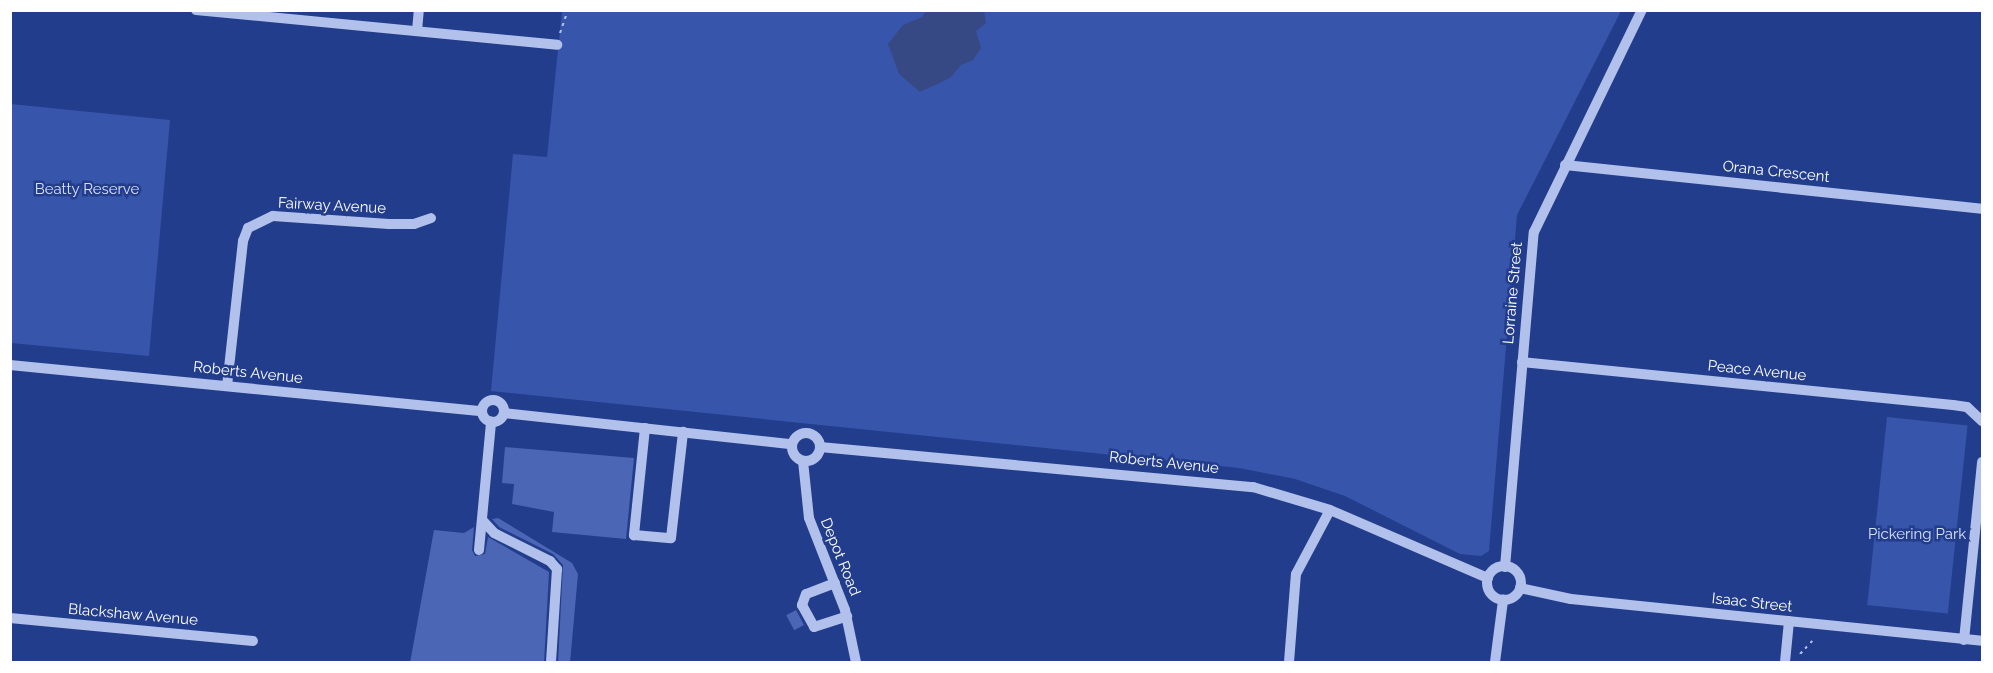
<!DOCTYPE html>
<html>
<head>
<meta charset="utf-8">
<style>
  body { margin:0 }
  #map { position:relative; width:1993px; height:673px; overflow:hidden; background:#233d8d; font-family:Raleway,sans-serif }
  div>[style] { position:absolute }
  .green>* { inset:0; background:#3755aa; transform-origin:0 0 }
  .water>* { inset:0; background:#374985 }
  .building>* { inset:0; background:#4b66b4; transform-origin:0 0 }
  .path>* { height:2px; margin-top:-1px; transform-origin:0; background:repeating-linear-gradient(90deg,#b2c1eb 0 3px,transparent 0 7.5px) }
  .minor>* { height:10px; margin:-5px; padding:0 5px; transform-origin:5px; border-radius:5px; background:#b2c1eb }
  .minor>.ring { margin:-5px; padding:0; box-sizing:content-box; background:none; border:10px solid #b2c1eb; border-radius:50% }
  span { translate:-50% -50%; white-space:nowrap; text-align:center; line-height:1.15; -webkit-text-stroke:5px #233d8d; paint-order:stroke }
  .street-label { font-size:15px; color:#fff }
  .park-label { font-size:15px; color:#d7e0f8 }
  .frame { position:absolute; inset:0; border:12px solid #fff; pointer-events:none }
</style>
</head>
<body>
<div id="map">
  <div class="green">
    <div style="clip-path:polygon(562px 11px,1621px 11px,1517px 215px,1489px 551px,1481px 556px,1460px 554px,1345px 496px,1295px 479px,1239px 468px,491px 391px,513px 154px,547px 157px)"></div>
    <div style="clip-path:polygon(11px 104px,170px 120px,149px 356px,11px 343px)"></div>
    <div style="left:1887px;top:417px;width:81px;height:189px;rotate:6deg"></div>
  </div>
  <div class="water">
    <div style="clip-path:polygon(926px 11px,984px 11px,986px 23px,976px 31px,981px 48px,973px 60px,961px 65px,950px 78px,920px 92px,899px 74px,888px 44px,903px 25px,922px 17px)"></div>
  </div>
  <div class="building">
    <div style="clip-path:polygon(505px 447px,634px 458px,626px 539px,552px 532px,554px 512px,512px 504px,514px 484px,502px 483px)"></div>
    <div style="clip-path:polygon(498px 518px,572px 563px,578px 574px,570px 663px,558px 663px,563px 565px,553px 554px,499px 527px,492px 519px)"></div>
    <div style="clip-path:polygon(474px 527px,472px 550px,475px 556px,485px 554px,488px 537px,549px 572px,544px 663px,410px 663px,434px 530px,464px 533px)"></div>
    <div style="left:796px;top:610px;width:17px;height:11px;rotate:62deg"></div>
  </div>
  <div class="path">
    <div style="left:560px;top:33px;width:24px;rotate:-71deg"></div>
    <div style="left:1800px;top:654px;width:18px;rotate:-47deg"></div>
  </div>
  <div class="minor">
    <div style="left:196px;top:10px;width:363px;rotate:5.5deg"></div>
    <div style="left:417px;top:31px;width:21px;rotate:-85deg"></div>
    <div style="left:1565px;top:165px;width:419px;rotate:6deg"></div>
    <div style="left:1522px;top:362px;width:433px;rotate:5.7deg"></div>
    <div style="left:1953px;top:405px;width:14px;rotate:8deg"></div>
    <div style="left:1967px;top:407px;width:21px;rotate:43deg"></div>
    <div style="left:10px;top:365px;width:474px;rotate:5.6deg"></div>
    <div style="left:227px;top:386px;width:146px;rotate:-83.7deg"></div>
    <div style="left:243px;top:241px;width:14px;rotate:-69deg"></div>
    <div style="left:248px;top:228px;width:28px;rotate:-26deg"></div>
    <div style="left:273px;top:216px;width:116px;rotate:3.9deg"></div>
    <div style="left:389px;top:224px;width:25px"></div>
    <div style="left:414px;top:224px;width:18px;rotate:-19deg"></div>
    <div class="ring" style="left:482px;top:400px;width:12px;height:12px"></div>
    <div style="left:504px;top:413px;width:289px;rotate:6.2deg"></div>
    <div style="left:645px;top:428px;width:108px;rotate:95.9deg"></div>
    <div style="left:634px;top:535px;width:37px;rotate:5deg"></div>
    <div style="left:671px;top:538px;width:107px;rotate:-83.5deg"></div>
    <div class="ring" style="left:792px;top:433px;width:18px;height:18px"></div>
    <div style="left:820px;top:447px;width:435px;rotate:5.3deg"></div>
    <div style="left:1253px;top:487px;width:80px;rotate:16.6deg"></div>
    <div style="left:1330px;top:510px;width:172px;rotate:23.3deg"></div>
    <div style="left:803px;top:461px;width:57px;rotate:84deg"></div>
    <div style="left:809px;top:518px;width:99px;rotate:68.6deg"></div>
    <div style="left:845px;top:610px;width:53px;rotate:78.1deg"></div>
    <div style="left:483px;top:521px;width:16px;rotate:47deg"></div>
    <div style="left:494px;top:533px;width:63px;rotate:26.6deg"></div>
    <div style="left:550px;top:561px;width:11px;rotate:49deg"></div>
    <div style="left:557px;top:569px;width:93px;rotate:93.7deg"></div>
    <div style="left:479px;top:550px;width:129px;rotate:-84.6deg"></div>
    <div class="ring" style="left:1487px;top:566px;width:24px;height:24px"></div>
    <div style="left:1505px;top:567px;width:336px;rotate:-85.1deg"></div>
    <div style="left:1534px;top:232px;width:247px;rotate:-64.1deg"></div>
    <div style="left:835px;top:583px;width:31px;rotate:159deg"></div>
    <div style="left:806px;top:594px;width:12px;rotate:110deg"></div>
    <div style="left:802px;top:605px;width:25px;rotate:61deg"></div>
    <div style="left:814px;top:627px;width:35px;rotate:-18deg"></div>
    <div style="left:1520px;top:588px;width:52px;rotate:12.2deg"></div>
    <div style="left:1571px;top:599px;width:413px;rotate:5.8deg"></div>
    <div style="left:10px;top:618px;width:244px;rotate:5.4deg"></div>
    <div style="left:1964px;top:640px;width:179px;rotate:-84.2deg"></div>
    <div style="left:1289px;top:662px;width:88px;rotate:-85.5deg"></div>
    <div style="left:1296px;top:574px;width:72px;rotate:-62deg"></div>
    <div style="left:1495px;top:662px;width:63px;rotate:-82.6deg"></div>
    <div style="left:1785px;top:662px;width:41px;rotate:-84.4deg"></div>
  </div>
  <div class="street-label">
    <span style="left:1776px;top:172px;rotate:6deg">Orana Crescent</span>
    <span style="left:332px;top:206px;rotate:3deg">Fairway Avenue</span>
    <span style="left:1513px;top:293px;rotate:-85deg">Lorraine Street</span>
    <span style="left:1757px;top:371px;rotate:6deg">Peace Avenue</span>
    <span style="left:248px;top:373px;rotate:6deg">Roberts Avenue</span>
    <span style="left:1164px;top:463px;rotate:6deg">Roberts Avenue</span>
    <span style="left:840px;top:557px;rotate:68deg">Depot Road</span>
    <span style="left:1752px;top:603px;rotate:6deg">Isaac Street</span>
    <span style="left:133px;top:615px;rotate:5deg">Blackshaw Avenue</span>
  </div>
  <div class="park-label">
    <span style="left:87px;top:190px">Beatty Reserve</span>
    <span style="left:1917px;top:535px">Pickering Park</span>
  </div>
  <div class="frame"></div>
</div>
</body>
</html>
